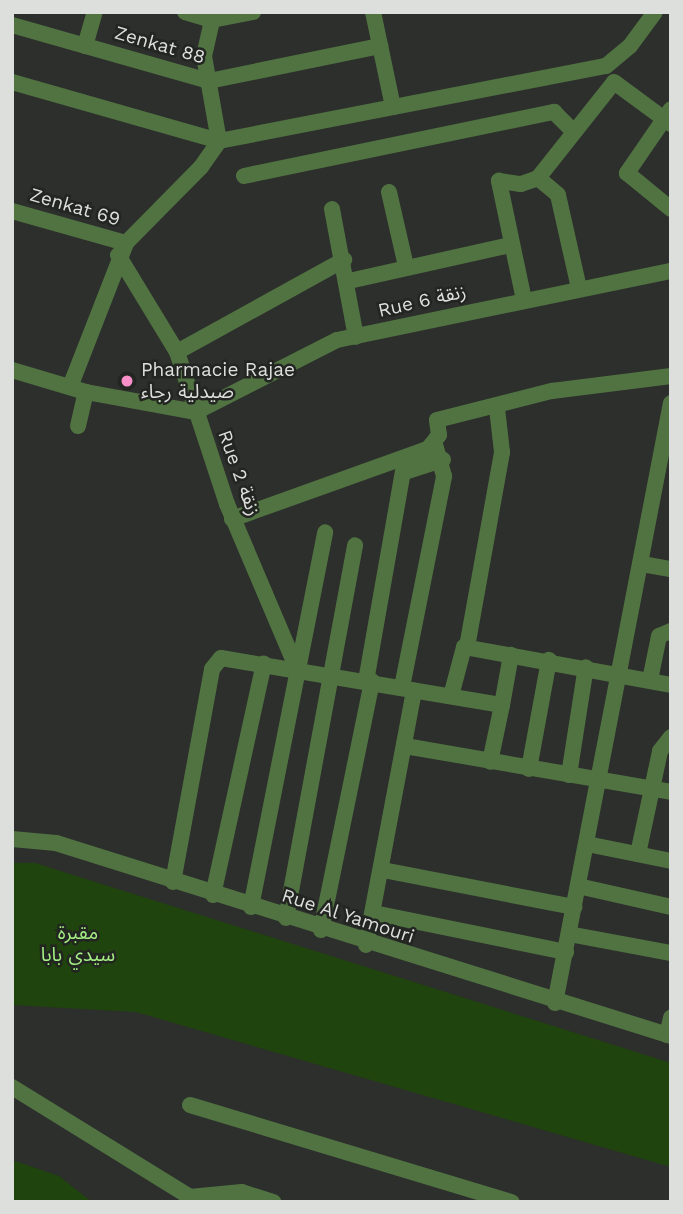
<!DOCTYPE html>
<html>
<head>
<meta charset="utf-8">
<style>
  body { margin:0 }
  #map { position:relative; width:683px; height:1214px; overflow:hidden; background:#2c2f2b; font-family:"Work Sans","Noto Sans Arabic",sans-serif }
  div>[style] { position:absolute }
  .green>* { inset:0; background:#20440d }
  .minor>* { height:16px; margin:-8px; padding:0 8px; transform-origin:8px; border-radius:8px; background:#517342 }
  .dots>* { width:19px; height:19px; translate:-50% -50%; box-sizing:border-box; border:4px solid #222521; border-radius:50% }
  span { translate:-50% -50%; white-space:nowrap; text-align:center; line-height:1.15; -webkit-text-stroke:5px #222521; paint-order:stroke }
  .street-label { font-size:19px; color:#dddfdc }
  .poi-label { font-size:19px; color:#dddfdc }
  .left { translate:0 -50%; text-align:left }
  .park-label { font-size:19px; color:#a4ee84 }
  .frame { position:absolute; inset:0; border:14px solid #dddfdc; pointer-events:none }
</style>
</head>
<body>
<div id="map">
  <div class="green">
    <div style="clip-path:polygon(12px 863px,35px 863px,671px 1063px,671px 1167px,136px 1012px,12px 1005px)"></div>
    <div style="clip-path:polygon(12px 1160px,59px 1176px,92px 1202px,12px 1202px)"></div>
  </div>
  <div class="minor">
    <div style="left:185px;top:12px;width:28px;rotate:17deg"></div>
    <div style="left:212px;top:20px;width:42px;rotate:-11deg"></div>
    <div style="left:373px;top:12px;width:97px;rotate:78.1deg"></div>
    <div style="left:12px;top:25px;width:205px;rotate:15.9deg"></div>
    <div style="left:209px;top:81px;width:175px;rotate:-11.6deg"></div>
    <div style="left:85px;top:46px;width:35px;rotate:-74deg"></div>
    <div style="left:12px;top:82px;width:215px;rotate:15.9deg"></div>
    <div style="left:219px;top:141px;width:394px;rotate:-11deg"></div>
    <div style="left:606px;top:66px;width:31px;rotate:-40deg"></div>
    <div style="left:630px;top:46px;width:42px;rotate:-53.7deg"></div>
    <div style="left:671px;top:109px;width:78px;rotate:124.5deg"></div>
    <div style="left:627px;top:173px;width:57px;rotate:39.3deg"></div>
    <div style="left:244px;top:176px;width:317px;rotate:-11.7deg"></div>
    <div style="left:554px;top:112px;width:27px;rotate:45deg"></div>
    <div style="left:538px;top:178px;width:26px;rotate:40deg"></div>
    <div style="left:558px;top:195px;width:95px;rotate:77.3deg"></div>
    <div style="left:389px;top:192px;width:76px;rotate:77.1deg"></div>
    <div style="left:332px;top:209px;width:130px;rotate:79.4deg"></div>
    <div style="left:12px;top:211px;width:118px;rotate:15.7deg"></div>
    <div style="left:118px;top:255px;width:114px;rotate:58.7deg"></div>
    <div style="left:177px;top:352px;width:160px;rotate:71.8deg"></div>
    <div style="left:227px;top:504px;width:181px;rotate:67deg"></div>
    <div style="left:349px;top:281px;width:165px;rotate:-12.6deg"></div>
    <div style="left:524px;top:300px;width:122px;rotate:-101.9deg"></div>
    <div style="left:499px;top:181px;width:22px;rotate:8deg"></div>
    <div style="left:521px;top:184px;width:18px;rotate:-19deg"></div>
    <div style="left:538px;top:178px;width:122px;rotate:-51.6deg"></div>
    <div style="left:614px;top:82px;width:71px;rotate:36.4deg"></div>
    <div style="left:177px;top:352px;width:191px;rotate:-28.9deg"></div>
    <div style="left:12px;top:370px;width:77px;rotate:16.6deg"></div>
    <div style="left:86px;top:392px;width:112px;rotate:10.3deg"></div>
    <div style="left:70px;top:387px;width:155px;rotate:-68.7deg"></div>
    <div style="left:126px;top:243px;width:107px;rotate:-45.4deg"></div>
    <div style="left:201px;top:167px;width:32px;rotate:-55deg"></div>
    <div style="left:219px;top:141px;width:86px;rotate:-100deg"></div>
    <div style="left:204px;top:56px;width:45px;rotate:-77.2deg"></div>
    <div style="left:196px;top:412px;width:158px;rotate:-27.1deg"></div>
    <div style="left:337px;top:340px;width:341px;rotate:-11.7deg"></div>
    <div style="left:78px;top:426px;width:35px;rotate:-77deg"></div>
    <div style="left:405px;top:472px;width:40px;rotate:-18deg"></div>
    <div style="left:232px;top:519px;width:208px;rotate:-19.7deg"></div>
    <div style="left:428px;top:449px;width:18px;rotate:-52deg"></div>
    <div style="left:439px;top:435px;width:15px;rotate:-98deg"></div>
    <div style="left:437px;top:420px;width:119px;rotate:-14.2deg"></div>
    <div style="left:552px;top:391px;width:120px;rotate:-7.2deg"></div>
    <div style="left:642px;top:564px;width:29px;rotate:10deg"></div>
    <div style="left:467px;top:647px;width:198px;rotate:-79.8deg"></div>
    <div style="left:502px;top:452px;width:44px;rotate:-96.5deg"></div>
    <div style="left:650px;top:680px;width:45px;rotate:-78.4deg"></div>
    <div style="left:659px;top:636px;width:13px;rotate:-23deg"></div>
    <div style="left:366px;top:681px;width:224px;rotate:-80deg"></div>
    <div style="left:402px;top:687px;width:215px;rotate:-78.7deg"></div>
    <div style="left:444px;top:476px;width:32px;rotate:-106deg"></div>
    <div style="left:451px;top:696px;width:51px;rotate:-75.1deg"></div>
    <div style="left:464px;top:647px;width:210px;rotate:10.4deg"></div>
    <div style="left:502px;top:705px;width:51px;rotate:-79.8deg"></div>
    <div style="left:405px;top:746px;width:270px;rotate:9.8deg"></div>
    <div style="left:529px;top:769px;width:111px;rotate:-79.6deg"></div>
    <div style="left:569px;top:775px;width:109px;rotate:-81.1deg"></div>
    <div style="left:12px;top:839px;width:44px;rotate:5.2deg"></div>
    <div style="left:56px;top:843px;width:645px;rotate:17.42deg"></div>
    <div style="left:587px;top:844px;width:86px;rotate:11.4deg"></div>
    <div style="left:638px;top:854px;width:105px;rotate:-77.9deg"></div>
    <div style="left:660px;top:751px;width:18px;rotate:-52deg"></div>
    <div style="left:383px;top:870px;width:195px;rotate:11deg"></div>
    <div style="left:173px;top:882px;width:217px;rotate:-79.6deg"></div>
    <div style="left:212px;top:669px;width:14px;rotate:-51deg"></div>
    <div style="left:221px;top:658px;width:285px;rotate:9.5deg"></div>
    <div style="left:502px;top:705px;width:58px;rotate:101.9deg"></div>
    <div style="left:578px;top:886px;width:95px;rotate:12.7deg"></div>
    <div style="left:213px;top:895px;width:237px;rotate:-77.6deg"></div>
    <div style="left:251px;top:907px;width:382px;rotate:-78.8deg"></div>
    <div style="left:374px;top:913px;width:196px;rotate:11.5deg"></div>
    <div style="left:286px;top:918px;width:379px;rotate:-79.5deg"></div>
    <div style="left:321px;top:930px;width:254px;rotate:-78.4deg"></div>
    <div style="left:569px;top:934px;width:104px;rotate:10.6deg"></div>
    <div style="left:366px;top:945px;width:259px;rotate:-79.3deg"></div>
    <div style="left:555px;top:1003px;width:611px;rotate:-79.06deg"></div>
    <div style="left:667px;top:1035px;width:18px;rotate:-77deg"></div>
    <div style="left:12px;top:1087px;width:219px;rotate:31.7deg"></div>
    <div style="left:190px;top:1105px;width:336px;rotate:16.8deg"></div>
    <div style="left:190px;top:1197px;width:52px;rotate:-5.5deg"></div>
    <div style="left:242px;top:1192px;width:33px;rotate:18deg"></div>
  </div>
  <div class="dots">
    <div style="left:127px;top:381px;background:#f98fc9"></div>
  </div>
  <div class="street-label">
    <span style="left:160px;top:45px;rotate:16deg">Zenkat 88</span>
    <span style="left:75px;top:207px;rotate:16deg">Zenkat 69</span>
    <span style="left:422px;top:301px;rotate:-13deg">Rue 6 زنقة</span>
    <span style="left:239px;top:473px;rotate:70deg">Rue 2 زنقة</span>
    <span style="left:348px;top:916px;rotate:18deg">Rue Al Yamouri</span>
  </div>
  <div class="poi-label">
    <span class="left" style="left:141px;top:381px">Pharmacie Rajae<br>صيدلية رجاء</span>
  </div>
  <div class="park-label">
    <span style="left:78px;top:944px">مقبرة<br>سيدي بابا</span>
  </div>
  <div class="frame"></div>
</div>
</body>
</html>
